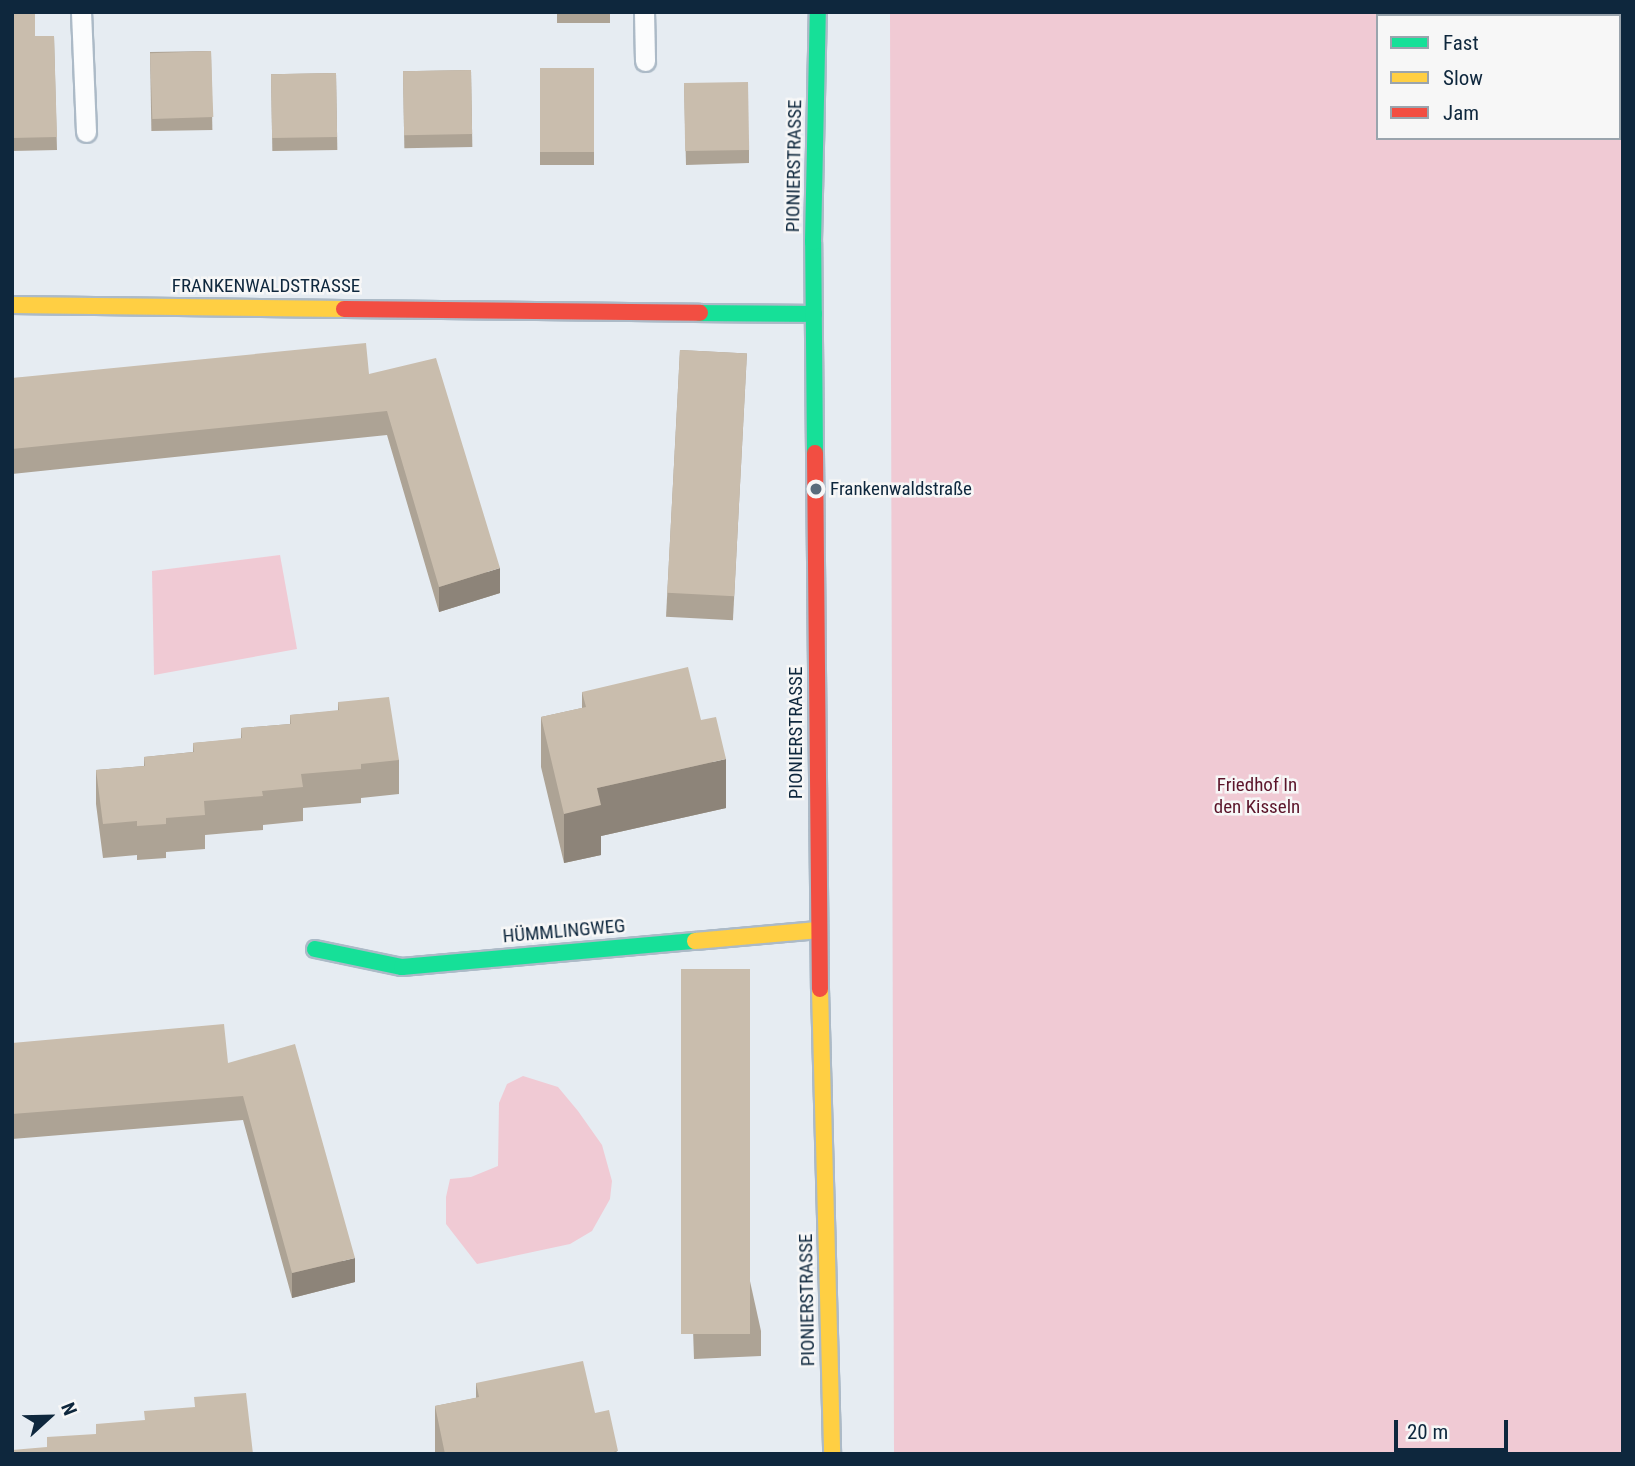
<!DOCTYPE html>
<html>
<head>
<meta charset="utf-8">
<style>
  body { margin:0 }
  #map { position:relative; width:1635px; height:1466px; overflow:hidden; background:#e6ecf2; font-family:"Roboto Condensed",sans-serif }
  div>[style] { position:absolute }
  .green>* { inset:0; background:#f0cad4 }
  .roads { filter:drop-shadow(2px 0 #acbac7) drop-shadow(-2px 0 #acbac7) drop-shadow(0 2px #acbac7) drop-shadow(0 -2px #acbac7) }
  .lane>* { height:19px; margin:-9.5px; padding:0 9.5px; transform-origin:9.5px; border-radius:9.5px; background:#fbfcfd }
  .fast>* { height:16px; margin:-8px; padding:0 8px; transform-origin:8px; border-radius:8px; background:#16e098 }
  .slow>* { height:16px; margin:-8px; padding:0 8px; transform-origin:8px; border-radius:8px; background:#ffcf43 }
  .jam>* { height:16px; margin:-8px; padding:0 8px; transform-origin:8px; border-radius:8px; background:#f24e42 }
  .wall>* { inset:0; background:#ada395; transform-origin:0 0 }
  .shaded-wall>* { inset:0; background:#8d8479 }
  .building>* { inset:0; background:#c9bdad; transform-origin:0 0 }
  .dots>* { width:19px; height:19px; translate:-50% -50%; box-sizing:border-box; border:4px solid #f7f7f7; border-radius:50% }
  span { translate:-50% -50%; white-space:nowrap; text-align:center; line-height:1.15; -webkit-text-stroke:5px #f7f7f7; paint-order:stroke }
  .street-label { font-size:19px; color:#0e273d }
  .poi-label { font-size:19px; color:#0e273d }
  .left { translate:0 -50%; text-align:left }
  .park-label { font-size:19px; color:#5b152a }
  .frame { position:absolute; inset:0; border:14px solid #0e273d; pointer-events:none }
  .legend { position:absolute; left:1376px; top:14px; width:245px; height:126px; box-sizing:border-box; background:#f7f7f7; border:2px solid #9aa4ad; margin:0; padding:9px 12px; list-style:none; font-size:21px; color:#0e273d }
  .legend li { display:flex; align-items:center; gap:14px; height:35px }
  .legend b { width:35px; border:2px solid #9aa4ad }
  .north { position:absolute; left:14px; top:1382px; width:70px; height:70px; -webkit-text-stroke:5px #f7f7f7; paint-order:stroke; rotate:68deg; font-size:19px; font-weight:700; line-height:28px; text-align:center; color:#0e273d }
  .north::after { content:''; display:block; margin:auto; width:24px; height:32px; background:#0e273d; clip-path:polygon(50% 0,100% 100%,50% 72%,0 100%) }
  .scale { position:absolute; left:1394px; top:1420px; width:114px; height:32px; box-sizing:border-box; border:4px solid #0e273d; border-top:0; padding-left:9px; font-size:21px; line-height:24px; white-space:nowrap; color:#0e273d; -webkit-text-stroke:5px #f7f7f7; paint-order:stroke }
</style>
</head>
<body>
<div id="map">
  <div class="green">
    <div style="clip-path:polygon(evenodd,890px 12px,1623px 12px,1623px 1454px,894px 1454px,890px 12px,1378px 16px,1619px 16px,1619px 138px,1378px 138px,1378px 16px)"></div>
    <div style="clip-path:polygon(280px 555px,297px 649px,154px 675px,152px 571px)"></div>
    <div style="clip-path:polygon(523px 1076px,558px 1087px,578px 1111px,602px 1145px,612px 1181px,610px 1199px,592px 1231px,570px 1244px,477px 1264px,446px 1224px,446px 1197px,450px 1179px,471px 1177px,498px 1166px,499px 1103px,507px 1084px)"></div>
  </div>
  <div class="roads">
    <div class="lane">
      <div style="left:81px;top:12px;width:120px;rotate:87.6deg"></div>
      <div style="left:644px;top:12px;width:49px;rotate:88.8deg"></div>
    </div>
    <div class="fast">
      <div style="left:700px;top:313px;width:114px;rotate:0.5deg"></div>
      <div style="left:815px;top:453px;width:211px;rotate:-90.5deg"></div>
      <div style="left:813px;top:242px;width:230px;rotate:-88.8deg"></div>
      <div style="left:315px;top:949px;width:89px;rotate:11.7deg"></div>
      <div style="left:402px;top:967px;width:294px;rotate:-5.1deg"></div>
    </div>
    <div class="slow">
      <div style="left:12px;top:305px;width:332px;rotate:0.7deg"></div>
      <div style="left:695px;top:941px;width:124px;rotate:-5.1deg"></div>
      <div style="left:820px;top:989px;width:465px;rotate:88.5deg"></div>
    </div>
    <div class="jam">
      <div style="left:344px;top:309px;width:356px;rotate:0.6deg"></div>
      <div style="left:815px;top:453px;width:536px;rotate:89.47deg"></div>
    </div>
  </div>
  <div class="wall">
    <div style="clip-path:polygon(12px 12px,35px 36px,54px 36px,57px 150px,12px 151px)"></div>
    <div style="left:557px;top:12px;width:53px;height:11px"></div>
    <div style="left:211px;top:51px;width:79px;height:61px;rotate:89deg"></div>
    <div style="left:540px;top:68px;width:54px;height:97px"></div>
    <div style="left:471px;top:70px;width:77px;height:68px;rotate:89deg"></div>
    <div style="left:336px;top:73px;width:77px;height:65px;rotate:89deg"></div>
    <div style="clip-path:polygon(684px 84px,749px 150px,749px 163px,686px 165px)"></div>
    <div style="left:680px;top:350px;width:67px;height:267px;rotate:3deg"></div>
    <div style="clip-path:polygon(369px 374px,500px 593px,439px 612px,387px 435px,12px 474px,12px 378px)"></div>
    <div style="clip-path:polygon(582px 692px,701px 720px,726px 808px,601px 836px,601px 855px,564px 863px,541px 767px,541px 717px,582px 708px)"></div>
    <div style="clip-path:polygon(338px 702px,399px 760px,399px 794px,361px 798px,361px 803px,303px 808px,303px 821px,263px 825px,263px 830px,205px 835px,205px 849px,166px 852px,166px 858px,137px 860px,137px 855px,103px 858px,96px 804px,96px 770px,144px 766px,144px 757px,193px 752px,193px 743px,241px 739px,241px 728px,290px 724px,290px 715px,338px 711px)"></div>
    <div style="clip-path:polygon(681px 969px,761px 1331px,761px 1356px,694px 1359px)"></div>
    <div style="clip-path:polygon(12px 1043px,228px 1063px,355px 1282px,292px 1298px,243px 1120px,12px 1139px)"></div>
    <div style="clip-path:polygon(476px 1383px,595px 1413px,618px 1454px,435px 1454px,435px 1406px,476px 1398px)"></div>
  </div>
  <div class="shaded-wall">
    <div style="clip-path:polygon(500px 568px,500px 593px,439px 612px,439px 587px)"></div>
    <div style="clip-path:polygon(726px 759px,726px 808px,601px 836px,601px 855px,564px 863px,564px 814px,597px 788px)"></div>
    <div style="clip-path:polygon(355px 1258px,355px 1282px,292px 1298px,292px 1273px)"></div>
  </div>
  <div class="building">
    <div style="clip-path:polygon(12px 12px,35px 12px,35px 36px,54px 36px,57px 137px,12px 138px)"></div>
    <div style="left:211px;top:51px;width:66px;height:61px;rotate:88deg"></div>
    <div style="left:540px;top:68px;width:54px;height:84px"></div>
    <div style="left:471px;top:70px;width:64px;height:68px;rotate:89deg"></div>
    <div style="left:336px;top:73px;width:64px;height:65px;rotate:89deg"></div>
    <div style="left:748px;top:82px;width:68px;height:64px;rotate:89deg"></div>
    <div style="clip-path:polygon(366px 343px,369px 374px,436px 358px,500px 568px,439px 587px,387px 411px,12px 449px,12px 378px)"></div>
    <div style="left:680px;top:350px;width:67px;height:243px;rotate:3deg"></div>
    <div style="clip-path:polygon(688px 667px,701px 720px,716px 717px,726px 759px,597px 788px,601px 805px,564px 814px,541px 717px,586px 707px,582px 692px)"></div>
    <div style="clip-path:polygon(389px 697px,399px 760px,361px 764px,361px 769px,301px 774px,303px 787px,262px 791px,263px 796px,204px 801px,205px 815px,166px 818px,166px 824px,137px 826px,137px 821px,103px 824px,96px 770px,145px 766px,144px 757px,194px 752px,193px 743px,242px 738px,241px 728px,291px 724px,290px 715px,339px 710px,338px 702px)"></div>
    <div style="left:681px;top:969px;width:69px;height:365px"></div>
    <div style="clip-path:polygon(224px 1024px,228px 1063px,295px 1044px,355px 1258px,292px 1273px,243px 1096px,12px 1114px,12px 1043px)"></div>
    <div style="clip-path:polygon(583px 1361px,595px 1413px,609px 1410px,618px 1451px,605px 1454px,445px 1454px,435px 1406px,479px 1397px,476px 1383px)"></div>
    <div style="clip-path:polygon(246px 1393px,253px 1454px,12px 1454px,12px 1450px,47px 1447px,47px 1437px,96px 1434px,96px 1424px,145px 1420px,144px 1411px,195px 1407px,194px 1397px)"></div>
  </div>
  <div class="dots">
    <div style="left:816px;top:489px;background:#5a6c7c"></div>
  </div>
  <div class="street-label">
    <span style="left:794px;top:166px;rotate:-89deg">PIONIERSTRASSE</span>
    <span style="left:266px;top:286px">FRANKENWALDSTRASSE</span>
    <span style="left:796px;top:733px;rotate:-90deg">PIONIERSTRASSE</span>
    <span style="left:564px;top:931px;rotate:-5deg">HÜMMLINGWEG</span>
    <span style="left:807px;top:1300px;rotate:-91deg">PIONIERSTRASSE</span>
  </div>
  <div class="poi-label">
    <span class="left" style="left:830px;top:489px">Frankenwaldstraße</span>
  </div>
  <div class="park-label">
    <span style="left:1257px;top:796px">Friedhof In<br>den Kisseln</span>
  </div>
  <div class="frame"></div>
  <ul class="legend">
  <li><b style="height:9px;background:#16e098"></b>Fast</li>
  <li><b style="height:9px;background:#ffcf43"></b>Slow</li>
  <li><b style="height:9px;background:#f24e42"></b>Jam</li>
  </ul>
  <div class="north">N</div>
  <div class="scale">20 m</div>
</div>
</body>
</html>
